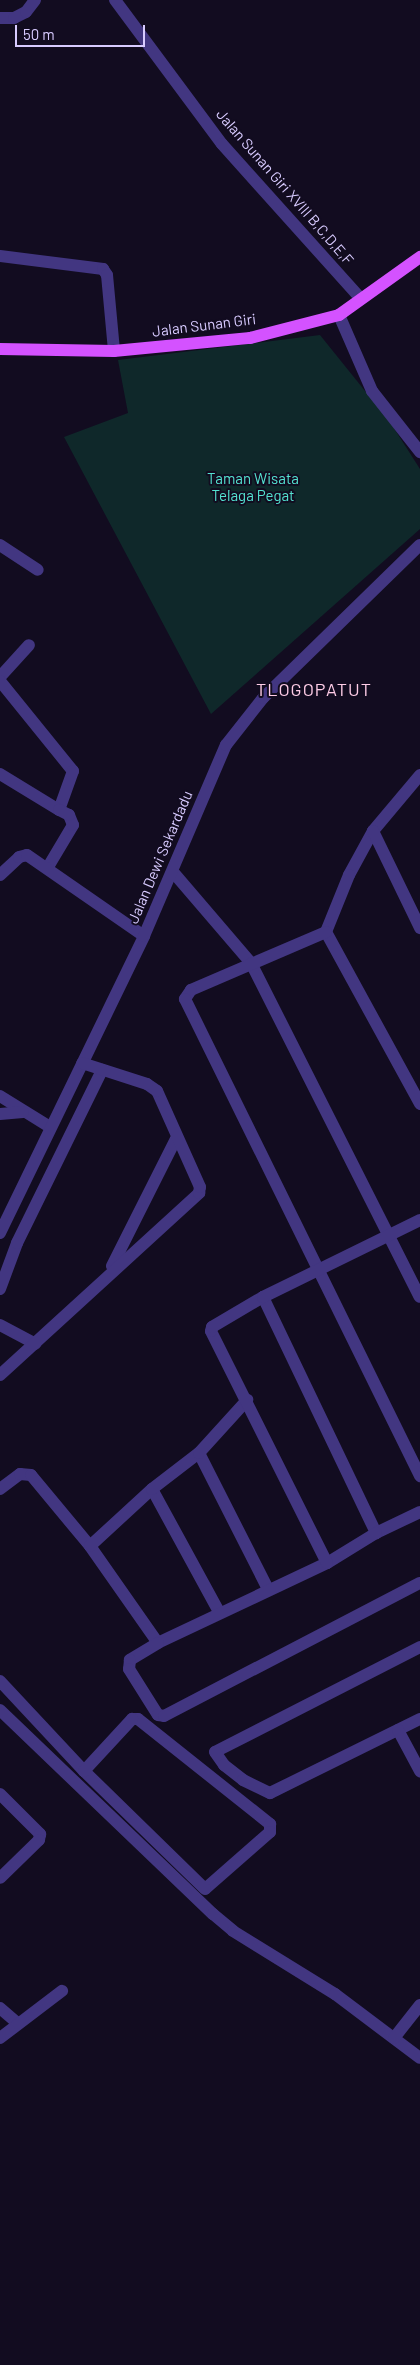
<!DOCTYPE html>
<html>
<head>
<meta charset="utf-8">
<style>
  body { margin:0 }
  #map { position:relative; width:420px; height:2365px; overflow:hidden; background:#120c20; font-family:Barlow,sans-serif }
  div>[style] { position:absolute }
  .green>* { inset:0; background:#0f282a }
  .minor>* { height:12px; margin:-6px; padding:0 6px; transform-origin:6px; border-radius:6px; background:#423681 }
  .major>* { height:12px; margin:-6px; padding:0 6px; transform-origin:6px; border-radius:6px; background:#d452ff }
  span { translate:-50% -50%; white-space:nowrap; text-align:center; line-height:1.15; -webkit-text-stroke:4px #120c20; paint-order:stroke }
  .street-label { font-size:15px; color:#d8cbff }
  .park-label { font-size:15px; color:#54e2d1 }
  .quarter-label { font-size:18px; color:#ffcde7; letter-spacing:1px }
  .scale { position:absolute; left:15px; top:25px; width:130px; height:22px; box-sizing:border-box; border:2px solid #d8cbff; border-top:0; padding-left:6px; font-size:15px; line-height:18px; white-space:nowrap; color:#d8cbff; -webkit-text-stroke:4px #120c20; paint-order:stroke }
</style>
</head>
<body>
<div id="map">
  <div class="green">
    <div style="clip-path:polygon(320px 335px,390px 422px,420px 469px,420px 529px,211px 714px,64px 437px,128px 413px,118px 360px)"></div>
  </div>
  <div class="minor">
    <div style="left:115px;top:0;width:179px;rotate:53.4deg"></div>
    <div style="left:222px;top:144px;width:208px;rotate:48.1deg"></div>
    <div style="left:0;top:18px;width:14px"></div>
    <div style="left:14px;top:18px;width:13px;rotate:-27deg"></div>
    <div style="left:26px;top:12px;width:15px;rotate:-53deg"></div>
    <div style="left:0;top:256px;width:104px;rotate:7.2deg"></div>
    <div style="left:103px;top:269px;width:7px;rotate:56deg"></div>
    <div style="left:107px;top:275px;width:76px;rotate:84.7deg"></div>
    <div style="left:339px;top:315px;width:83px;rotate:66.5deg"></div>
    <div style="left:372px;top:391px;width:78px;rotate:51.8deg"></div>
    <div style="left:0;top:545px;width:45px;rotate:33.3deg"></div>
    <div style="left:0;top:677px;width:43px;rotate:-47.8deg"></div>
    <div style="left:0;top:681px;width:116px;rotate:51deg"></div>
    <div style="left:73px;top:771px;width:41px;rotate:109.7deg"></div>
    <div style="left:59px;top:810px;width:69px;rotate:-148.6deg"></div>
    <div style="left:420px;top:775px;width:73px;rotate:130deg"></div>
    <div style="left:373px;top:831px;width:50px;rotate:118.6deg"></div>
    <div style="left:349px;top:875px;width:61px;rotate:112deg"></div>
    <div style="left:326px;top:932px;width:196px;rotate:61.3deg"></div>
    <div style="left:373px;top:831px;width:108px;rotate:64.1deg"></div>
    <div style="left:48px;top:867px;width:49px;rotate:-59.2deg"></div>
    <div style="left:73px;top:825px;width:11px;rotate:-112deg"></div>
    <div style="left:69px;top:815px;width:11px;rotate:-153deg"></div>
    <div style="left:173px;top:872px;width:120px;rotate:49.4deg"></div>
    <div style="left:251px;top:963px;width:374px;rotate:63.2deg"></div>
    <div style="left:0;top:875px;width:26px;rotate:-43deg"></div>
    <div style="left:19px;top:857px;width:8px;rotate:-14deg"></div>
    <div style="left:27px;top:855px;width:142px;rotate:34.7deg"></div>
    <div style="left:326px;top:932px;width:147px;rotate:156.8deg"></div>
    <div style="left:191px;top:990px;width:11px;rotate:124deg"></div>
    <div style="left:185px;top:999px;width:532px;rotate:63.77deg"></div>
    <div style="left:0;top:1096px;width:59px;rotate:31.8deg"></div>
    <div style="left:0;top:1114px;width:23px;rotate:-5deg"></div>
    <div style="left:0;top:1233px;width:330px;rotate:-64.1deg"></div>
    <div style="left:144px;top:936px;width:208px;rotate:-66.8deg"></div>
    <div style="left:226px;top:745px;width:60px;rotate:-51.8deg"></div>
    <div style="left:263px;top:698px;width:219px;rotate:-44.3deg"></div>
    <div style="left:112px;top:1266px;width:144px;rotate:-63.3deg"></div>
    <div style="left:0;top:1289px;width:49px;rotate:-69.7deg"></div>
    <div style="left:17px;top:1243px;width:193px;rotate:-63.8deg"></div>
    <div style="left:263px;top:1297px;width:262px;rotate:64.4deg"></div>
    <div style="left:0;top:1325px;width:40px;rotate:28deg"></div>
    <div style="left:0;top:1375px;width:270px;rotate:-42.4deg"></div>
    <div style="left:199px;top:1193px;width:6px;rotate:-81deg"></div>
    <div style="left:200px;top:1187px;width:105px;rotate:-114.1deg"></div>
    <div style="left:157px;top:1091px;width:12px;rotate:-145deg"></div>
    <div style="left:147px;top:1084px;width:68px;rotate:-162.1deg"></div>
    <div style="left:199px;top:1453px;width:153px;rotate:63.1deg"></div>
    <div style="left:0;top:1489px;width:25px;rotate:-37deg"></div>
    <div style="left:20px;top:1474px;width:11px;rotate:5deg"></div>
    <div style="left:31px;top:1475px;width:92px;rotate:50.3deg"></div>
    <div style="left:90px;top:1546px;width:118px;rotate:55deg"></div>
    <div style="left:152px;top:1489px;width:140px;rotate:61.4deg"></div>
    <div style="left:420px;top:1512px;width:49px;rotate:154.5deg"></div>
    <div style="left:376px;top:1533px;width:57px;rotate:148.5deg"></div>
    <div style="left:327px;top:1563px;width:187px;rotate:154.7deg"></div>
    <div style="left:158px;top:1643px;width:33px;rotate:149deg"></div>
    <div style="left:130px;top:1660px;width:9px;rotate:96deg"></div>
    <div style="left:129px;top:1669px;width:54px;rotate:57.8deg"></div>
    <div style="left:158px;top:1715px;width:6px;rotate:9deg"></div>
    <div style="left:164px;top:1716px;width:288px;rotate:-27.5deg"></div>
    <div style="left:90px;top:1546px;width:84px;rotate:-42.6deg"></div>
    <div style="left:152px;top:1489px;width:59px;rotate:-37.5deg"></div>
    <div style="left:199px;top:1453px;width:72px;rotate:-47.8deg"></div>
    <div style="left:327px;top:1563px;width:259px;rotate:-116.6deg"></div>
    <div style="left:211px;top:1331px;width:4px;rotate:-76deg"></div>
    <div style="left:212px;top:1327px;width:59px;rotate:-30.5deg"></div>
    <div style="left:263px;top:1297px;width:175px;rotate:-26.1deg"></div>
    <div style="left:420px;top:1647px;width:230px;rotate:152.9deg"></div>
    <div style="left:215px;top:1752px;width:16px;rotate:55deg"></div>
    <div style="left:224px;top:1765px;width:24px;rotate:38deg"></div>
    <div style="left:243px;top:1780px;width:30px;rotate:26deg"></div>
    <div style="left:270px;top:1793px;width:167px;rotate:-26.3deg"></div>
    <div style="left:0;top:1681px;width:123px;rotate:47deg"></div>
    <div style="left:0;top:1710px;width:295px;rotate:43.8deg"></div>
    <div style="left:213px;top:1914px;width:26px;rotate:40deg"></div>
    <div style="left:233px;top:1931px;width:120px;rotate:31.7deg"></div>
    <div style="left:335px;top:1994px;width:106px;rotate:37deg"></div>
    <div style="left:132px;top:1719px;width:6px"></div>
    <div style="left:138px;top:1719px;width:169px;rotate:38.5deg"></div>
    <div style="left:270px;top:1824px;width:8px;rotate:90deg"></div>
    <div style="left:270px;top:1832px;width:86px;rotate:138.8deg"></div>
    <div style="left:205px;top:1889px;width:169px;rotate:-135.7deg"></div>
    <div style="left:84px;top:1771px;width:71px;rotate:-47.3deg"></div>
    <div style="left:398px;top:1730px;width:47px;rotate:61.8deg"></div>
    <div style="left:0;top:1794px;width:57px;rotate:45deg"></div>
    <div style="left:40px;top:1834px;width:6px;rotate:99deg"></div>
    <div style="left:39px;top:1840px;width:54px;rotate:135.7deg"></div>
    <div style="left:0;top:2008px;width:23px;rotate:41deg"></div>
    <div style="left:0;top:2038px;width:78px;rotate:-37.2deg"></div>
    <div style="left:394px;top:2038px;width:42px;rotate:-51.8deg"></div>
  </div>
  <div class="major">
    <div style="left:0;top:349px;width:114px;rotate:1deg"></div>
    <div style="left:114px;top:351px;width:137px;rotate:-5.5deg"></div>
    <div style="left:250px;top:338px;width:92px;rotate:-14.5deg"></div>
    <div style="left:339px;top:315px;width:100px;rotate:-35.6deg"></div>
  </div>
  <div class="street-label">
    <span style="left:285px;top:187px;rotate:49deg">Jalan Sunan Giri XVIII B,C,D,E,F</span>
    <span style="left:204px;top:325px;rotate:-7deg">Jalan Sunan Giri</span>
    <span style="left:160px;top:857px;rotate:-67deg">Jalan Dewi Sekardadu</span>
  </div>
  <div class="park-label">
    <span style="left:253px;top:487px">Taman Wisata<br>Telaga Pegat</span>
  </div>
  <div class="quarter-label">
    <span style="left:314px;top:689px">TLOGOPATUT</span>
  </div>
  <div class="scale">50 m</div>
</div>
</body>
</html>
